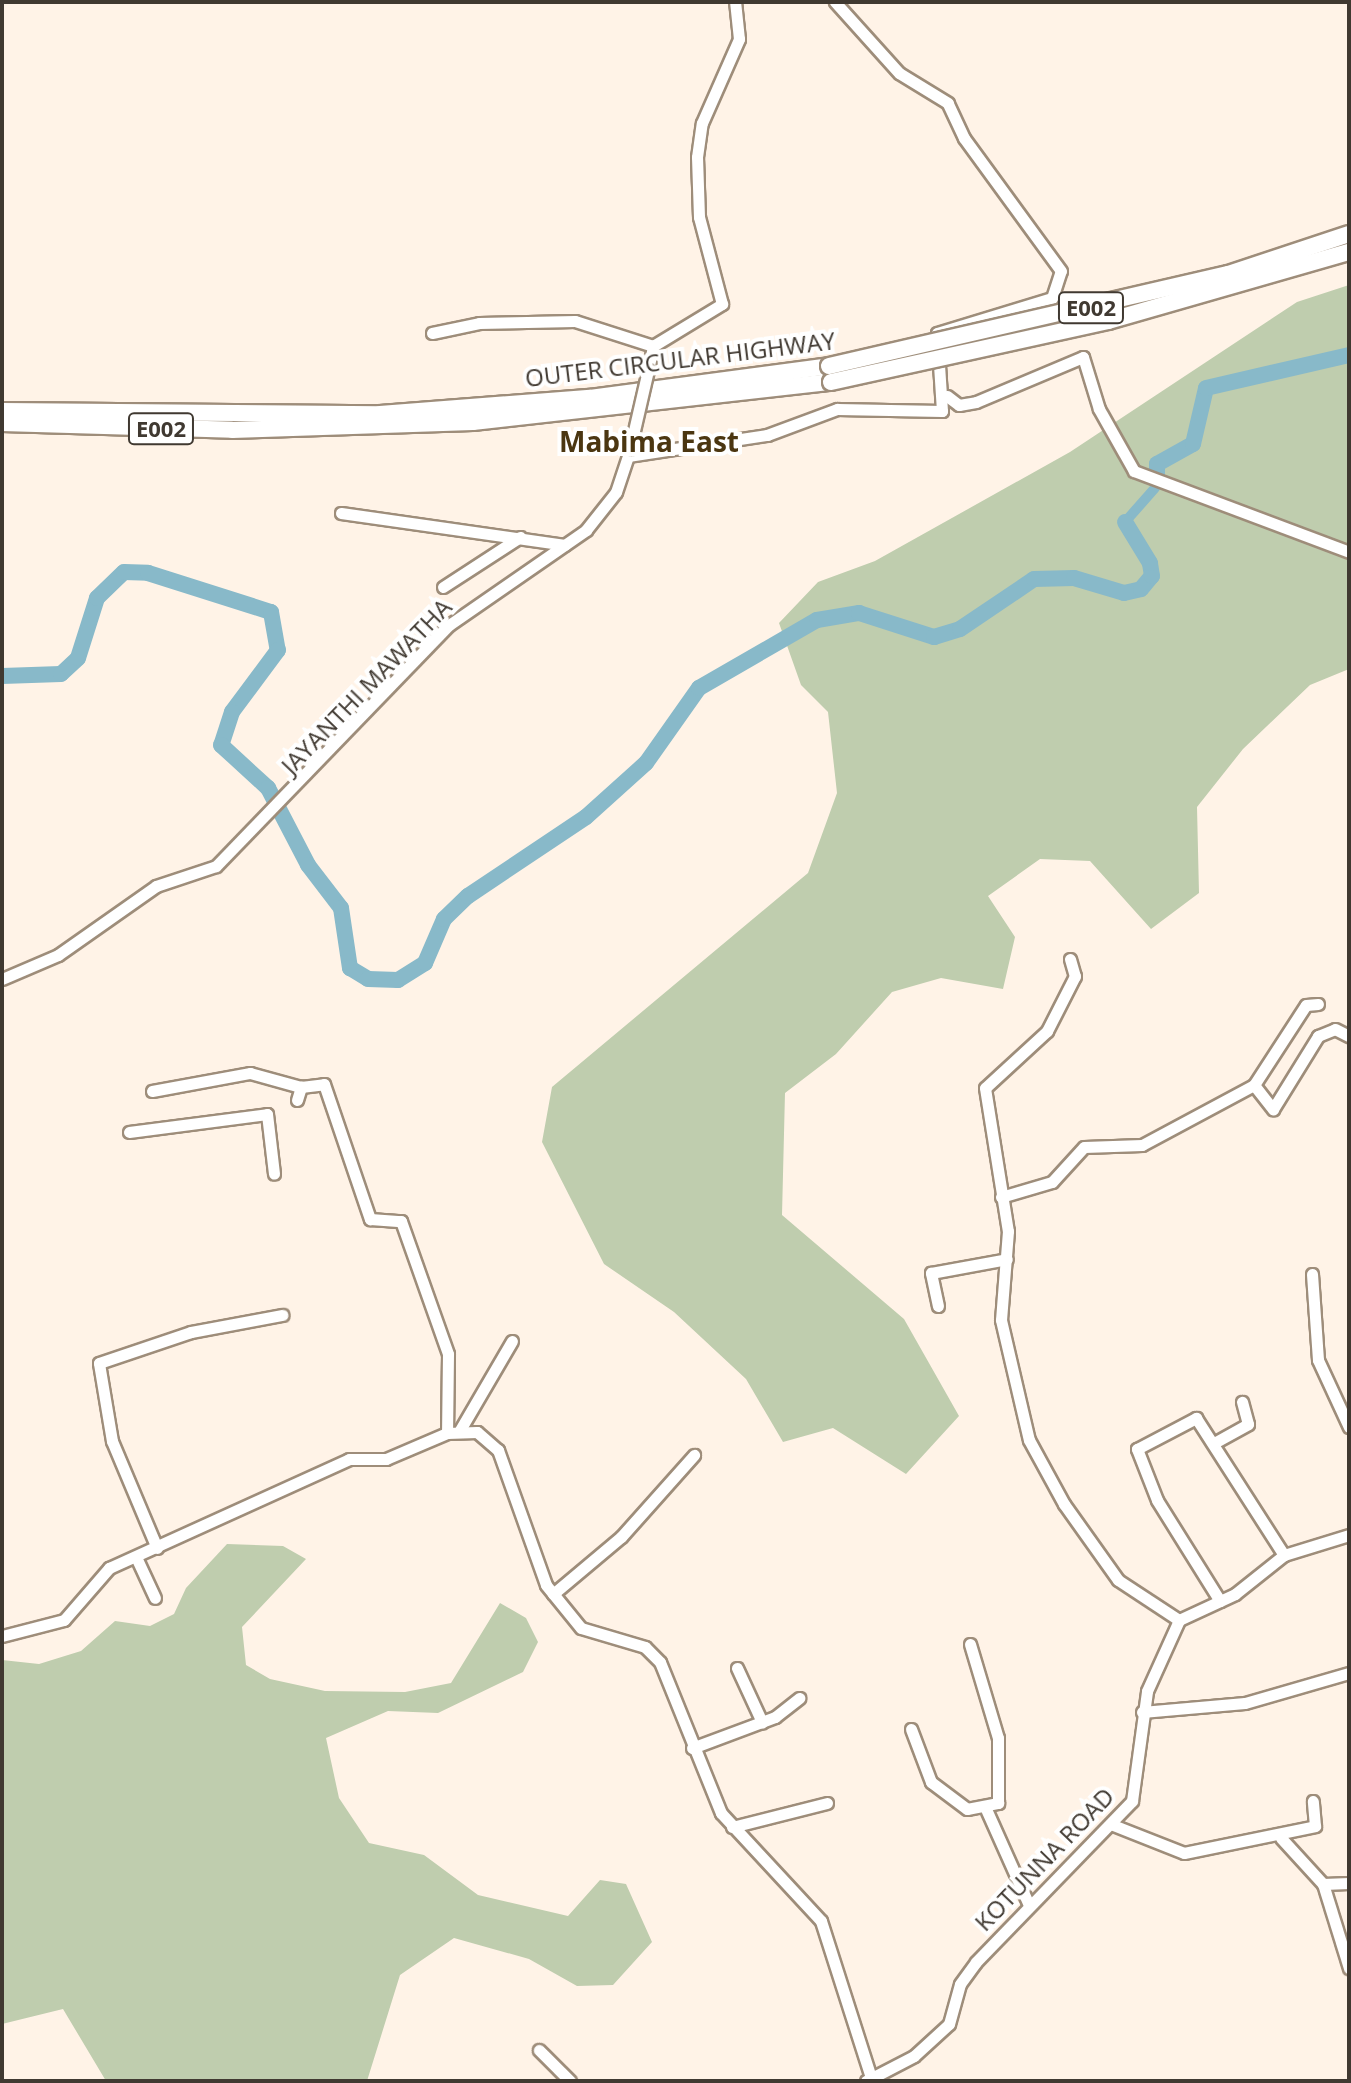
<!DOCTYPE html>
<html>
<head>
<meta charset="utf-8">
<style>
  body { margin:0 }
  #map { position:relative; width:1351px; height:2083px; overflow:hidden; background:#fff3e7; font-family:"Open Sans",sans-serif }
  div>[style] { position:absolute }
  .green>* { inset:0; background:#bfcdae }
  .canal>* { height:10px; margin:-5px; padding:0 5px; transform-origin:5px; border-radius:5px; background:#88b9c9 }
  .river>* { height:16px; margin:-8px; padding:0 8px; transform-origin:8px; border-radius:8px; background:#88b9c9 }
  .roads { filter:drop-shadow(2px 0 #9e8d7a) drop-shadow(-2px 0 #9e8d7a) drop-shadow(0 2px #9e8d7a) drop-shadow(0 -2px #9e8d7a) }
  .minor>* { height:11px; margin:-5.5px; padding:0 5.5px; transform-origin:5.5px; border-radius:5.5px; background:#fff }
  .highway>* { height:16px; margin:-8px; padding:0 8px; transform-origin:8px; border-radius:8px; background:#fff }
  .bridges { filter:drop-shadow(2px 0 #9e8d7a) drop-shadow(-2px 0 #9e8d7a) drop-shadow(0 2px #9e8d7a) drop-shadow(0 -2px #9e8d7a) }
  .minor-bridge>* { height:11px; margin:-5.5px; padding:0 5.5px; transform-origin:5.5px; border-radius:5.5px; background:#fff }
  .highway-bridge>* { height:16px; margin:-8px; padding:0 8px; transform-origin:8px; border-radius:8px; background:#fff }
  span { translate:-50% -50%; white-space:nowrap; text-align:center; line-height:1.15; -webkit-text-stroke:8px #fff; paint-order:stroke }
  .shield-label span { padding:2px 6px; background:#fff; border:2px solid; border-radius:6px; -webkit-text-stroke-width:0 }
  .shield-label { font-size:22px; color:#403931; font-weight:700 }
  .street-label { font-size:24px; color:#403931 }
  .quarter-label { font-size:28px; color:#4b3611; font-weight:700 }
  .frame { position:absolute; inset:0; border:4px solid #403931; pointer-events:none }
</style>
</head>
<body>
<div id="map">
  <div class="green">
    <div style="clip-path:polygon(1349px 285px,1349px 669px,1310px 685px,1243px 749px,1197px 807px,1199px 893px,1151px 929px,1090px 861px,1040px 859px,988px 896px,1015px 937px,1003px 989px,941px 978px,892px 992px,836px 1054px,785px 1093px,782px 1215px,904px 1319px,959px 1416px,906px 1474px,833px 1428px,783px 1442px,746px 1379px,674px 1312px,604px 1264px,542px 1142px,552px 1087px,808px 873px,837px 793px,828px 712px,801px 685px,779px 623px,818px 582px,875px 561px,1070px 452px,1297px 302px)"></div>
    <div style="clip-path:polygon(227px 1544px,283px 1546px,306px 1559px,242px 1627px,246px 1665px,270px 1679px,325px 1691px,405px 1692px,451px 1683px,500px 1603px,526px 1618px,538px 1642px,523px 1672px,438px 1713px,388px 1711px,326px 1738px,339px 1798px,369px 1843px,424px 1855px,478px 1895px,568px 1916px,600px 1880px,626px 1884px,652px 1942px,613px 1985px,577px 1986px,529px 1959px,454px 1938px,400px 1975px,367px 2081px,106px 2081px,63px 2009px,2px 2024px,2px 1660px,39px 1664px,81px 1651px,115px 1621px,150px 1626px,174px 1614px,186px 1588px)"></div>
  </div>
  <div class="canal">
    <div style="left:1125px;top:522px;width:45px;rotate:-48.6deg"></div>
  </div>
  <div class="river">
    <div style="left:1157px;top:478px;width:14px;rotate:-90deg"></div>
    <div style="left:1157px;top:464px;width:41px;rotate:-29.1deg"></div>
    <div style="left:1193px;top:444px;width:57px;rotate:-76.9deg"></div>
    <div style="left:1206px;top:388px;width:147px;rotate:-13deg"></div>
    <div style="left:2px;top:676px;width:59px;rotate:-1.9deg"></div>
    <div style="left:61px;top:674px;width:23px;rotate:-43deg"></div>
    <div style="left:78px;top:658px;width:63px;rotate:-72.4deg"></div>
    <div style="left:97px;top:598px;width:37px;rotate:-44deg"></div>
    <div style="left:124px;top:572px;width:24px;rotate:2deg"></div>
    <div style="left:148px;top:573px;width:129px;rotate:17.6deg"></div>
    <div style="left:271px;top:612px;width:39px;rotate:80deg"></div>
    <div style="left:278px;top:650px;width:77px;rotate:126.6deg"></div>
    <div style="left:232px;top:712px;width:35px;rotate:108deg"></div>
    <div style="left:221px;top:745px;width:64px;rotate:42.5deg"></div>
    <div style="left:268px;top:788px;width:87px;rotate:62.5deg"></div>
    <div style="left:308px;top:865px;width:54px;rotate:52.5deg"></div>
    <div style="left:341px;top:908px;width:61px;rotate:81.5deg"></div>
    <div style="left:350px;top:968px;width:21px;rotate:31deg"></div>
    <div style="left:368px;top:979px;width:30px;rotate:2deg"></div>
    <div style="left:398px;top:980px;width:32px;rotate:-32deg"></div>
    <div style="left:425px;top:963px;width:48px;rotate:-66.6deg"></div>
    <div style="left:444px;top:919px;width:33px;rotate:-44deg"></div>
    <div style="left:468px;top:896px;width:142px;rotate:-33.8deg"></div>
    <div style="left:586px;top:817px;width:81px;rotate:-42deg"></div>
    <div style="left:646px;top:763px;width:92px;rotate:-54.8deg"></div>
    <div style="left:699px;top:688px;width:136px;rotate:-30deg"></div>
    <div style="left:817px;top:620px;width:43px;rotate:-9.5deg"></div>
    <div style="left:859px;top:613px;width:79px;rotate:17.7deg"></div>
    <div style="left:934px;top:637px;width:27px;rotate:-17deg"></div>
    <div style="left:960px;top:629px;width:89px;rotate:-34deg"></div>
    <div style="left:1034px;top:579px;width:40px;rotate:-1.4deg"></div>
    <div style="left:1074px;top:578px;width:52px;rotate:16.7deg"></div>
    <div style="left:1124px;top:593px;width:17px;rotate:-13deg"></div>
    <div style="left:1141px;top:589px;width:17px;rotate:-50deg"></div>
    <div style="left:1152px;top:576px;width:13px;rotate:-99deg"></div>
    <div style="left:1150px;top:563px;width:48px;rotate:-121.4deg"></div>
  </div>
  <div class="roads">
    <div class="minor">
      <div style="left:432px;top:333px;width:48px;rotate:-12deg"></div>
      <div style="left:479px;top:323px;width:96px;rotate:-1.2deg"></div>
      <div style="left:575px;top:321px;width:82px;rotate:17.8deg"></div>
      <div style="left:648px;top:370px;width:25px;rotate:-78deg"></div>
      <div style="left:653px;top:346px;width:81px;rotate:-31.3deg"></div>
      <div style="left:722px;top:304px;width:90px;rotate:-104.8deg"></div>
      <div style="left:699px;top:217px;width:60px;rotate:-91.9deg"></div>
      <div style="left:697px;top:157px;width:34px;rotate:-82deg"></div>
      <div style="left:702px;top:123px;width:92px;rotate:-66.2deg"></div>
      <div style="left:739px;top:39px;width:37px;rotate:-96deg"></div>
      <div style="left:947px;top:396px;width:15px;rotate:37deg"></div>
      <div style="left:959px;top:405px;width:17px;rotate:-10deg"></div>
      <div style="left:976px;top:402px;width:116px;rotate:-22.8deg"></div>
      <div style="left:1083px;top:357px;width:54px;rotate:72.9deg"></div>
      <div style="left:1099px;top:409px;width:71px;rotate:60.6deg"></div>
      <div style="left:1134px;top:471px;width:230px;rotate:20.6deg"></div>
      <div style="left:628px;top:456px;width:141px;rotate:-8.6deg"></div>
      <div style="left:767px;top:435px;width:75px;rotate:-20.4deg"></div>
      <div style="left:837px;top:409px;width:105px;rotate:1.1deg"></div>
      <div style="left:942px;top:411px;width:78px;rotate:-93.7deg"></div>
      <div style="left:937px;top:333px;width:120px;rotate:-16.9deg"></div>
      <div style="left:1052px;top:298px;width:28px;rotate:-72deg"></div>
      <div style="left:1061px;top:271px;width:165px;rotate:-126.1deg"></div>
      <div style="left:964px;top:138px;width:38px;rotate:-115deg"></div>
      <div style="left:948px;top:103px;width:57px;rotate:-148.5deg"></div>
      <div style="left:899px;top:73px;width:96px;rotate:-132deg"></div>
      <div style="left:341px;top:513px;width:226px;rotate:8.1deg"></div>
      <div style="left:443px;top:587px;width:92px;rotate:-33deg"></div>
      <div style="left:1070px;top:959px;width:18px;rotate:74deg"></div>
      <div style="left:1075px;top:976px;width:62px;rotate:117deg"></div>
      <div style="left:1047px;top:1031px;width:84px;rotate:137.4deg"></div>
      <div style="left:985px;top:1088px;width:145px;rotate:80.9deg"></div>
      <div style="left:1008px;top:1231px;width:89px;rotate:94.5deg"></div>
      <div style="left:1001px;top:1320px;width:123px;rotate:76.9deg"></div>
      <div style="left:1029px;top:1440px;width:73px;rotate:61.3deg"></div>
      <div style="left:1064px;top:1504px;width:93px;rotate:54.6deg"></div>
      <div style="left:1118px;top:1580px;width:73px;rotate:33.3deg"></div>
      <div style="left:2px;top:979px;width:61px;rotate:-23.2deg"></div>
      <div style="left:58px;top:955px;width:120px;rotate:-35.1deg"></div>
      <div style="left:156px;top:886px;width:63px;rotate:-18.4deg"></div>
      <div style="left:216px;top:866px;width:335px;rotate:-46deg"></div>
      <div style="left:449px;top:625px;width:167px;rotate:-34.7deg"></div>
      <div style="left:586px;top:530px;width:48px;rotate:-51.7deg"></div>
      <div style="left:616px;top:492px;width:44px;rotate:-71.6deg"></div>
      <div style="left:1254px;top:1085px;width:31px;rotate:52deg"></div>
      <div style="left:1273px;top:1109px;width:86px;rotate:-58.3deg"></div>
      <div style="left:1318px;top:1036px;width:18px;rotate:-22deg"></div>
      <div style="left:1335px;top:1029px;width:16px;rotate:27deg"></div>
      <div style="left:152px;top:1091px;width:100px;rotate:-10.4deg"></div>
      <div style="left:250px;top:1073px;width:53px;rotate:15.4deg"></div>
      <div style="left:297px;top:1100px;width:14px;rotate:-73deg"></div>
      <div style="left:301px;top:1087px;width:23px;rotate:-7deg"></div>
      <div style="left:324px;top:1084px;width:143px;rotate:71.2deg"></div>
      <div style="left:370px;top:1219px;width:31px;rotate:4deg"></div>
      <div style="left:401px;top:1221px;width:141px;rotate:70.5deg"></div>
      <div style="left:448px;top:1354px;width:79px;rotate:90.7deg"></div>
      <div style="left:129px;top:1132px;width:139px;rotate:-7.4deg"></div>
      <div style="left:267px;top:1114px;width:60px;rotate:83.3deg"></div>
      <div style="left:1001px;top:1197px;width:53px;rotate:-16.4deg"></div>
      <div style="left:1052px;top:1182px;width:47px;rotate:-47.6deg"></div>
      <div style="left:1084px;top:1147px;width:58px;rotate:-2deg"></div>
      <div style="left:1142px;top:1145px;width:127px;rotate:-28.2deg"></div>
      <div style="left:1254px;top:1085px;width:95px;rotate:-57deg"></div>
      <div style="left:1306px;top:1005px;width:12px;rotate:-5deg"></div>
      <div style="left:1312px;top:1274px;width:86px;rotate:86deg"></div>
      <div style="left:1318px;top:1360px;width:74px;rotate:65.2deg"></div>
      <div style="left:938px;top:1306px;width:34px;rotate:-102deg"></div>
      <div style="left:931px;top:1273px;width:77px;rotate:-10.4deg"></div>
      <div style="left:460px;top:1430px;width:103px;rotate:-59.7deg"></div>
      <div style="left:1214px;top:1443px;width:39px;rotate:-29deg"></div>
      <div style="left:1248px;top:1424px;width:23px;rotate:-105deg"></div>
      <div style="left:157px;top:1548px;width:116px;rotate:-112.8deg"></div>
      <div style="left:112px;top:1441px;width:79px;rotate:-99.5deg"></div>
      <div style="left:99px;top:1363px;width:97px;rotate:-18.6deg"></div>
      <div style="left:191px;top:1332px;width:93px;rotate:-10.6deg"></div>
      <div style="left:136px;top:1557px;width:45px;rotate:65.1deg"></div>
      <div style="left:553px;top:1594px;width:89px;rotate:-40deg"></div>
      <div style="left:621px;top:1537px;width:110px;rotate:-48.3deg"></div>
      <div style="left:1220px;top:1601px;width:119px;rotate:-122deg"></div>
      <div style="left:1157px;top:1500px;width:55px;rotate:-111.4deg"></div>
      <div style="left:1137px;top:1449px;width:67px;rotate:-27.7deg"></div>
      <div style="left:1196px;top:1418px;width:163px;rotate:57.3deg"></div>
      <div style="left:2px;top:1636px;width:64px;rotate:-14.5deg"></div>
      <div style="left:64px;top:1620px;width:69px;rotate:-49.1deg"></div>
      <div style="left:109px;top:1568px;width:264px;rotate:-24.4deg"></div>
      <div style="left:349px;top:1459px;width:37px"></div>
      <div style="left:386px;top:1459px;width:66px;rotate:-23.1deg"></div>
      <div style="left:447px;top:1433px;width:30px;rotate:-2deg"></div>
      <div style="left:477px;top:1432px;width:28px;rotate:41deg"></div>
      <div style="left:498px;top:1450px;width:143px;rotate:70.4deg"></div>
      <div style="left:546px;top:1585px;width:55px;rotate:50.9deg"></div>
      <div style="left:581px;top:1628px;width:67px;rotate:16.5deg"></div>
      <div style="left:645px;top:1647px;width:21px;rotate:45deg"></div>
      <div style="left:660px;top:1662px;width:163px;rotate:68deg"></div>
      <div style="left:721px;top:1813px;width:147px;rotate:47.2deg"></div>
      <div style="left:821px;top:1921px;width:165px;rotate:72.3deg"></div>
      <div style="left:737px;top:1668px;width:60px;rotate:65.2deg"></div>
      <div style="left:1142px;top:1712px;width:103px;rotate:-5deg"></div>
      <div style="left:1245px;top:1703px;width:108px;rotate:-16.1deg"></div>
      <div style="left:911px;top:1729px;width:57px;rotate:69.3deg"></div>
      <div style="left:931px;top:1782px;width:45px;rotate:36.9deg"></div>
      <div style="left:967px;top:1809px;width:32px;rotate:-11deg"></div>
      <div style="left:998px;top:1803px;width:65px;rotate:-90deg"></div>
      <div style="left:998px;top:1738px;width:98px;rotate:-106.6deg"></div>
      <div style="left:692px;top:1748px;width:89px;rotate:-20.5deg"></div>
      <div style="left:775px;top:1717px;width:31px;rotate:-38deg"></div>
      <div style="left:986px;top:1809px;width:103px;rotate:65.9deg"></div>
      <div style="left:1113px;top:1825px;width:76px;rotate:21.5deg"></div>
      <div style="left:1184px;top:1853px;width:134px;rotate:-11.6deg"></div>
      <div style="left:1315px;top:1826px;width:25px;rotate:-95deg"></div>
      <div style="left:732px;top:1827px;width:98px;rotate:-14.2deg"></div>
      <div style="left:1281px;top:1838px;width:62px;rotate:47.6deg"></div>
      <div style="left:1323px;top:1884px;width:26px;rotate:-2deg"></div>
      <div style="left:1323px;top:1884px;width:88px;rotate:72.8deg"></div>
      <div style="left:539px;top:2050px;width:44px;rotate:45deg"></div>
      <div style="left:866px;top:2081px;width:54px;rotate:-27.5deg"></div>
      <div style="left:914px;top:2056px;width:47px;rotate:-42.4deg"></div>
      <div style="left:949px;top:2024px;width:41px;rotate:-74.6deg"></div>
      <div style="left:960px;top:1984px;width:27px;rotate:-54deg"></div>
      <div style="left:976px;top:1962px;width:224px;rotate:-45.9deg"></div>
      <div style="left:1132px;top:1801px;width:111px;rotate:-82.2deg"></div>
      <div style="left:1147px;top:1691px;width:78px;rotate:-65.7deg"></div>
      <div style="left:1179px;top:1620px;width:62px;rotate:-24.9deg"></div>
      <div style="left:1235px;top:1594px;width:63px;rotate:-38.5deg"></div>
      <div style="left:1284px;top:1555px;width:68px;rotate:-17.1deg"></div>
    </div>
    <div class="highway">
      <div style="left:2px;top:411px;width:378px;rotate:0.5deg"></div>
      <div style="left:380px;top:414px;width:211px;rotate:-4.4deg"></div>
      <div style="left:590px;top:398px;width:241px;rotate:-7.6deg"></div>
      <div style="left:2px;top:423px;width:230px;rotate:1.7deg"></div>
      <div style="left:232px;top:430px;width:241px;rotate:-1.9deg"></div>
      <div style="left:473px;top:422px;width:360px;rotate:-6.4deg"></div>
    </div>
  </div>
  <div class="bridges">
    <div class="minor-bridge">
      <div style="left:630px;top:448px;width:80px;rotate:-77deg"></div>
    </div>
    <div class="highway-bridge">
      <div style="left:829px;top:366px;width:409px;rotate:-13deg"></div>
      <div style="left:1228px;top:274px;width:127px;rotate:-18.3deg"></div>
      <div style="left:831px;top:382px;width:284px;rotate:-12.4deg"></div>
      <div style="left:1108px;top:321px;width:251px;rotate:-16deg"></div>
    </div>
  </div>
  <div class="shield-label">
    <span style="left:1091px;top:308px">E002</span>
    <span style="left:161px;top:429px">E002</span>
  </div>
  <div class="street-label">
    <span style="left:680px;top:359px;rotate:-7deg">OUTER CIRCULAR HIGHWAY</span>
    <span style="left:366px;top:686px;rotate:-46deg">JAYANTHI MAWATHA</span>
    <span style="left:1044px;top:1859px;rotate:-46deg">KOTUNNA ROAD</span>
  </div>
  <div class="quarter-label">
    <span style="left:649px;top:441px">Mabima East</span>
  </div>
  <div class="frame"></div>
</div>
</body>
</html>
